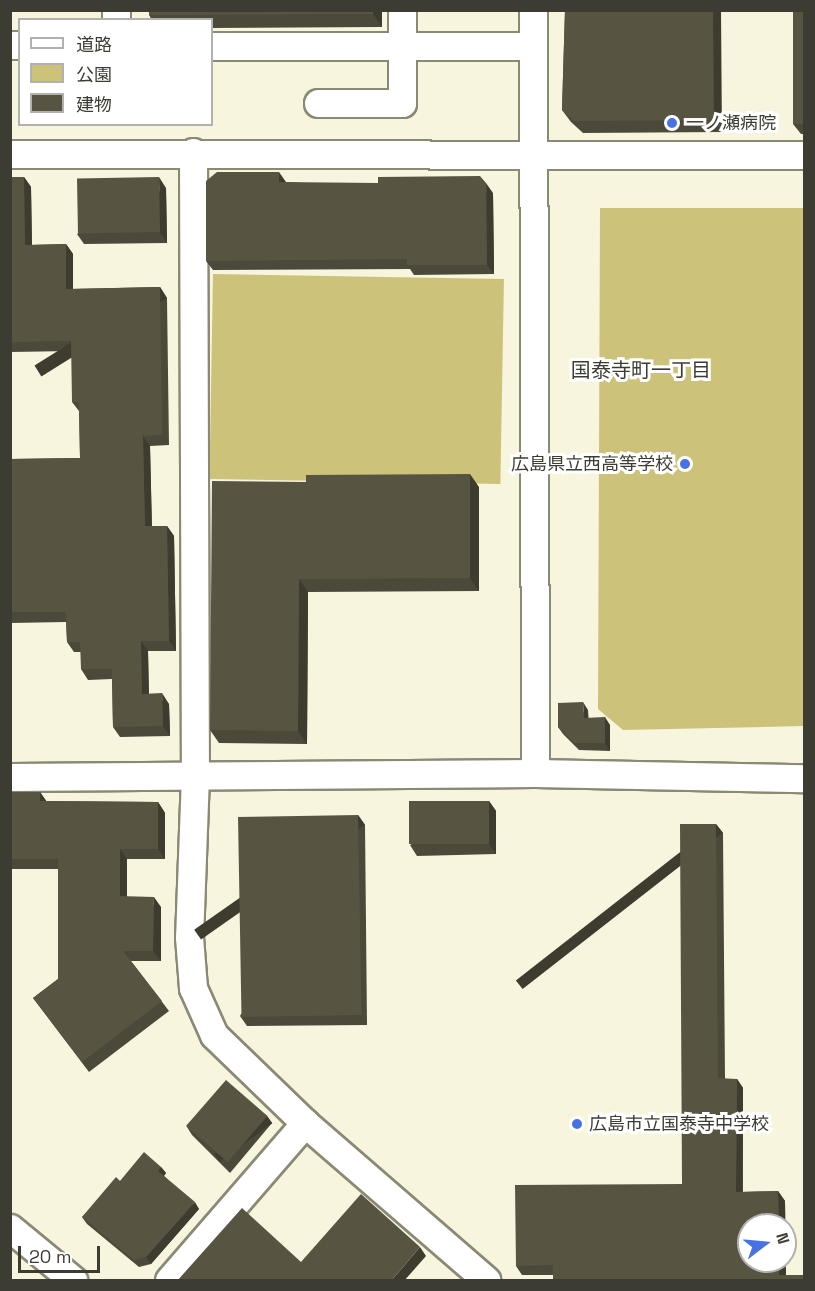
<!DOCTYPE html>
<html>
<head>
<meta charset="utf-8">
<style>
  body { margin:0 }
  #map { position:relative; width:815px; height:1291px; overflow:hidden; background:#f8f5de; font-family:"Space Grotesk","Noto Sans JP",sans-serif }
  div>[style] { position:absolute }
  .green>* { inset:0; background:#ccc27a; transform-origin:0 0 }
  .roads { filter:drop-shadow(2px 0 #8b8974) drop-shadow(-2px 0 #8b8974) drop-shadow(0 2px #8b8974) drop-shadow(0 -2px #8b8974) }
  .minor>* { height:27px; margin:-13.5px; padding:0 13.5px; transform-origin:13.5px; border-radius:13.5px; background:#fff }
  .wall>* { inset:0; background:#4b4939 }
  .shaded-wall>* { inset:0; background:#3d3c2e; transform-origin:0 0 }
  .building>* { inset:0; background:#575542; transform-origin:0 0 }
  .dots>* { width:16px; height:16px; translate:-50% -50%; box-sizing:border-box; border:3px solid #fff; border-radius:50% }
  span { translate:-50% -50%; white-space:nowrap; text-align:center; line-height:1.15; -webkit-text-stroke:6px #fff; paint-order:stroke }
  .poi-label { font-size:18px; color:#3d3c33 }
  .left { translate:0 -50%; text-align:left }
  .right { translate:-100% -50%; text-align:right }
  .neighbourhood-label { font-size:20px; color:#3d3c33 }
  .frame { position:absolute; inset:0; border:12px solid #3d3c33; pointer-events:none }
  .legend { position:absolute; left:18px; top:18px; width:195px; height:108px; box-sizing:border-box; background:#fff; border:2px solid #b1b1ad; margin:0; padding:8px 10px; list-style:none; font-size:18px; color:#3d3c33 }
  .legend li { display:flex; align-items:center; gap:12px; height:30px }
  .legend b { width:30px; border:2px solid #b1b1ad }
  .north { position:absolute; left:737px; top:1213px; width:60px; height:60px; box-sizing:border-box; background:#fff; border:2px solid #b1b1ad; border-radius:50%; rotate:74deg; font-size:16px; font-weight:700; line-height:24px; text-align:center; color:#3d3c33 }
  .north::after { content:''; display:block; margin:auto; width:21px; height:27px; background:#4772e5; clip-path:polygon(50% 0,100% 100%,50% 72%,0 100%) }
  .scale { position:absolute; left:18px; top:1246px; width:82px; height:27px; box-sizing:border-box; border:3px solid #3d3c33; border-top:0; padding-left:8px; font-size:18px; line-height:21px; white-space:nowrap; color:#3d3c33; -webkit-text-stroke:4px #fff; paint-order:stroke }
</style>
</head>
<body>
<div id="map">
  <div class="green">
    <div style="clip-path:polygon(600px 208px,804px 208px,804px 726px,623px 730px,598px 709px)"></div>
    <div style="left:213px;top:274px;width:291px;height:205px;rotate:1deg"></div>
  </div>
  <div class="roads">
    <div class="minor">
      <div style="left:116px;top:10px;width:10px;rotate:90deg"></div>
      <div style="left:533px;top:10px;width:763px;rotate:89.85deg"></div>
      <div style="left:10px;top:45px;width:10px"></div>
      <div style="left:212px;top:46px;width:321px"></div>
      <div style="left:318px;top:103px;width:84px"></div>
      <div style="left:402px;top:103px;width:93px;rotate:-90deg"></div>
      <div style="left:193px;top:152px;width:623px;rotate:89.82deg"></div>
      <div style="left:195px;top:775px;width:162px;rotate:92.1deg"></div>
      <div style="left:189px;top:937px;width:51px;rotate:85.5deg"></div>
      <div style="left:193px;top:988px;width:51px;rotate:65.9deg"></div>
      <div style="left:214px;top:1035px;width:127px;rotate:44deg"></div>
      <div style="left:305px;top:1123px;width:240px;rotate:40.9deg"></div>
      <div style="left:10px;top:154px;width:794px;rotate:0.07deg"></div>
      <div style="left:10px;top:777px;width:525px;rotate:-0.44deg"></div>
      <div style="left:535px;top:773px;width:269px;rotate:1.1deg"></div>
      <div style="left:10px;top:1228px;width:82px;rotate:39.5deg"></div>
      <div style="left:169px;top:1280px;width:208px;rotate:-49.1deg"></div>
    </div>
  </div>
  <div class="wall">
    <div style="clip-path:polygon(149px 10px,382px 10px,382px 27px,212px 28px,212px 20px,152px 20px,149px 15px)"></div>
    <div style="clip-path:polygon(565px 10px,721px 10px,722px 132px,583px 133px,571px 122px,562px 110px)"></div>
    <div style="clip-path:polygon(804px 10px,804px 134px,801px 134px,793px 124px)"></div>
    <div style="clip-path:polygon(10px 177px,24px 177px,31px 187px,32px 245px,66px 244px,73px 254px,73px 289px,160px 287px,167px 298px,169px 445px,150px 446px,152px 526px,167px 526px,174px 536px,176px 651px,148px 651px,149px 694px,169px 704px,170px 736px,120px 737px,113px 727px,112px 679px,88px 680px,81px 669px,81px 652px,74px 652px,67px 642px,66px 622px,10px 623px,10px 459px,80px 458px,79px 411px,72px 402px,72px 351px,10px 352px)"></div>
    <div style="clip-path:polygon(286px 182px,493px 193px,494px 274px,414px 275px,410px 269px,213px 270px,206px 261px)"></div>
    <div style="clip-path:polygon(166px 188px,167px 243px,84px 244px,77px 234px)"></div>
    <div style="clip-path:polygon(306px 482px,479px 487px,479px 591px,308px 592px,307px 744px,219px 743px,210px 730px)"></div>
    <div style="clip-path:polygon(588px 710px,588px 718px,610px 725px,610px 751px,579px 750px,563px 734px,558px 727px)"></div>
    <div style="clip-path:polygon(10px 792px,40px 792px,46px 801px,158px 802px,165px 813px,165px 859px,127px 859px,127px 897px,161px 907px,161px 961px,131px 961px,169px 1011px,89px 1072px,33px 998px,58px 979px,58px 869px,11px 869px,10px 960px)"></div>
    <div style="clip-path:polygon(489px 801px,496px 811px,496px 854px,417px 856px,410px 845px)"></div>
    <div style="clip-path:polygon(358px 815px,365px 825px,367px 1025px,247px 1026px,240px 1016px)"></div>
    <div style="clip-path:polygon(716px 824px,723px 833px,725px 1079px,737px 1079px,743px 1088px,743px 1192px,778px 1191px,785px 1201px,786px 1275px,522px 1275px,516px 1266px,682px 1184px)"></div>
    <div style="clip-path:polygon(267px 1116px,272px 1123px,230px 1173px,192px 1135px,187px 1127px)"></div>
    <div style="clip-path:polygon(161px 1167px,166px 1173px,164px 1176px,199px 1209px,151px 1264px,139px 1267px,87px 1224px,82px 1217px,120px 1181px)"></div>
  </div>
  <div class="shaded-wall">
    <div style="clip-path:polygon(373px 10px,382px 10px,382px 27px,373px 14px)"></div>
    <div style="left:713px;top:10px;width:8px;height:110px"></div>
    <div style="clip-path:polygon(279px 172px,286px 182px,286px 192px,279px 182px)"></div>
    <div style="clip-path:polygon(24px 177px,31px 187px,32px 255px,25px 245px)"></div>
    <div style="clip-path:polygon(159px 177px,166px 188px,167px 243px,160px 232px)"></div>
    <div style="clip-path:polygon(486px 183px,493px 193px,494px 274px,487px 265px)"></div>
    <div style="clip-path:polygon(66px 244px,73px 254px,73px 299px,66px 289px)"></div>
    <div style="left:160px;top:287px;width:13px;height:148px;rotate:58deg"></div>
    <div style="clip-path:polygon(143px 436px,150px 446px,152px 537px,145px 526px)"></div>
    <div style="clip-path:polygon(470px 474px,479px 487px,479px 591px,470px 578px)"></div>
    <div style="clip-path:polygon(167px 526px,174px 536px,176px 651px,169px 641px)"></div>
    <div style="clip-path:polygon(299px 579px,308px 592px,307px 744px,298px 731px)"></div>
    <div style="clip-path:polygon(141px 641px,148px 651px,149px 704px,142px 694px)"></div>
    <div style="clip-path:polygon(162px 693px,169px 704px,170px 736px,163px 726px)"></div>
    <div style="clip-path:polygon(583px 702px,588px 710px,589px 725px,584px 718px)"></div>
    <div style="clip-path:polygon(605px 717px,610px 725px,610px 751px,605px 743px)"></div>
    <div style="clip-path:polygon(40px 792px,47px 802px,40px 801px)"></div>
    <div style="clip-path:polygon(489px 801px,496px 811px,496px 854px,489px 844px)"></div>
    <div style="clip-path:polygon(158px 802px,165px 813px,165px 859px,158px 849px)"></div>
    <div style="left:358px;top:815px;width:12px;height:200px;rotate:55deg"></div>
    <div style="left:716px;top:824px;width:11px;height:254px;rotate:52deg"></div>
    <div style="clip-path:polygon(120px 849px,127px 859px,127px 907px,120px 896px)"></div>
    <div style="clip-path:polygon(10px 868px,11px 869px,10px 960px)"></div>
    <div style="clip-path:polygon(154px 897px,161px 907px,161px 961px,153px 951px)"></div>
    <div style="clip-path:polygon(737px 1079px,743px 1088px,742px 1201px,736px 1192px)"></div>
    <div style="left:267px;top:1116px;width:9px;height:65px;rotate:54deg"></div>
    <div style="clip-path:polygon(161px 1167px,166px 1173px,162px 1178px,158px 1171px)"></div>
    <div style="clip-path:polygon(778px 1191px,785px 1201px,786px 1281px,779px 1275px,779px 1261px,785px 1261px,785px 1225px,779px 1225px)"></div>
    <div style="clip-path:polygon(195px 1202px,199px 1209px,151px 1264px,146px 1257px)"></div>
    <div style="clip-path:polygon(420px 1247px,426px 1256px,404px 1281px,391px 1281px)"></div>
  </div>
  <div class="building">
    <div style="clip-path:polygon(149px 10px,373px 10px,373px 14px,149px 15px)"></div>
    <div style="clip-path:polygon(565px 10px,713px 10px,714px 120px,574px 121px,562px 110px)"></div>
    <div style="left:793px;top:10px;width:11px;height:114px"></div>
    <div style="clip-path:polygon(217px 172px,279px 172px,279px 182px,378px 183px,378px 177px,480px 176px,486px 183px,487px 265px,407px 265px,407px 259px,206px 261px,206px 181px)"></div>
    <div style="clip-path:polygon(10px 177px,24px 177px,25px 245px,66px 244px,66px 289px,160px 287px,162px 435px,143px 436px,145px 526px,167px 526px,169px 641px,141px 641px,142px 694px,162px 693px,163px 726px,113px 727px,112px 669px,81px 669px,80px 642px,67px 642px,66px 612px,10px 612px,10px 459px,80px 458px,79px 402px,72px 402px,71px 341px,10px 342px)"></div>
    <div style="left:159px;top:177px;width:55px;height:82px;rotate:89deg"></div>
    <div style="clip-path:polygon(470px 474px,470px 578px,299px 579px,298px 731px,210px 730px,212px 481px,306px 482px,306px 475px)"></div>
    <div style="clip-path:polygon(583px 702px,584px 718px,605px 717px,605px 743px,574px 743px,558px 727px,558px 703px)"></div>
    <div style="clip-path:polygon(10px 792px,40px 792px,40px 801px,158px 802px,158px 849px,120px 849px,120px 896px,154px 897px,153px 951px,123px 951px,162px 1001px,82px 1062px,33px 998px,58px 979px,58px 859px,10px 859px)"></div>
    <div style="left:489px;top:801px;width:43px;height:80px;rotate:90deg"></div>
    <div style="left:358px;top:815px;width:200px;height:120px;rotate:89deg"></div>
    <div style="clip-path:polygon(680px 824px,716px 824px,718px 1078px,737px 1079px,736px 1192px,778px 1191px,779px 1225px,749px 1225px,749px 1261px,779px 1261px,779px 1275px,804px 1275px,804px 1281px,553px 1281px,553px 1265px,516px 1266px,515px 1185px,682px 1184px)"></div>
    <div style="left:226px;top:1080px;width:55px;height:61px;rotate:41deg"></div>
    <div style="clip-path:polygon(144px 1152px,161px 1167px,158px 1171px,195px 1202px,146px 1257px,134px 1260px,82px 1217px,116px 1177px,120px 1181px)"></div>
    <div style="clip-path:polygon(361px 1194px,420px 1247px,391px 1281px,177px 1281px,242px 1208px,301px 1262px)"></div>
  </div>
  <div class="dots">
    <div style="left:672px;top:123px;background:#4772e5"></div>
    <div style="left:685px;top:464px;background:#4772e5"></div>
    <div style="left:577px;top:1124px;background:#4772e5"></div>
  </div>
  <div class="poi-label">
    <span class="left" style="left:686px;top:123px">一ノ瀬病院</span>
    <span class="right" style="left:673px;top:464px">広島県立西高等学校</span>
    <span class="left" style="left:589px;top:1124px">広島市立国泰寺中学校</span>
  </div>
  <div class="neighbourhood-label">
    <span style="left:641px;top:370px">国泰寺町一丁目</span>
  </div>
  <div class="frame"></div>
  <ul class="legend">
  <li><b style="height:8px;background:#fff"></b>道路</li>
  <li><b style="height:16px;background:#ccc27a"></b>公園</li>
  <li><b style="height:16px;background:#575542"></b>建物</li>
  </ul>
  <div class="north">N</div>
  <div class="scale">20 m</div>
</div>
</body>
</html>
